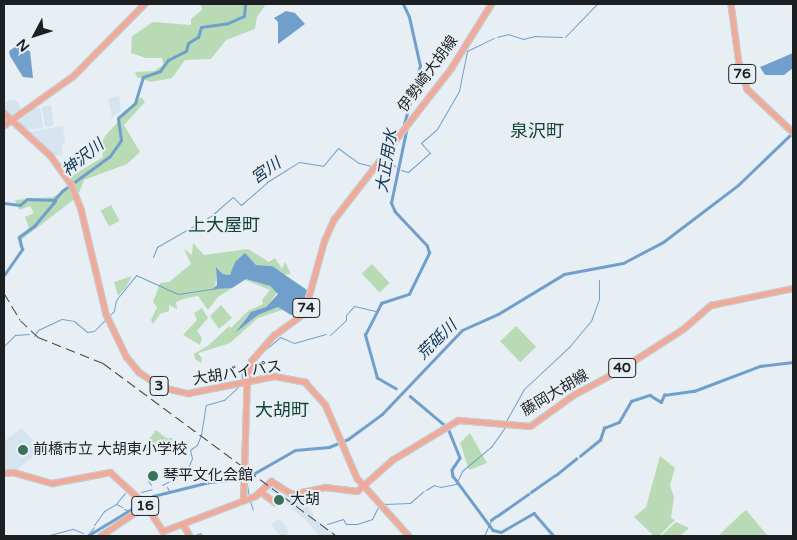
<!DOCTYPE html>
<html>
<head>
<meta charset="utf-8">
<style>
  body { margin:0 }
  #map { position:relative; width:797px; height:540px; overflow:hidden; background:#e7eff5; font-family:"Varela Round","Noto Sans JP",sans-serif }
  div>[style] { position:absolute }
  .built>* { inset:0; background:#d6e4f0; transform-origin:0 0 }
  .round { border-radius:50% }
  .green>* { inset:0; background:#b8dbb5; transform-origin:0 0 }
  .water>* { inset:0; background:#719fcc }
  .stream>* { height:1px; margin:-0.5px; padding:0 0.5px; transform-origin:0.5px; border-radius:0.5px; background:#719fcc }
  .canal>* { height:2.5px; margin:-1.25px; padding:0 1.25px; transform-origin:1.25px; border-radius:1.25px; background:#719fcc }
  .river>* { height:3px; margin:-1.5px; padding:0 1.5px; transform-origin:1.5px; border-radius:1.5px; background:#719fcc }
  .roads { filter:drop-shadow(1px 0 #c9c9ca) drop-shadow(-1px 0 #c9c9ca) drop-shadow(0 1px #c9c9ca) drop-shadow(0 -1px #c9c9ca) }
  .major>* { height:4.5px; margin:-2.25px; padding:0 2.25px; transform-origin:2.25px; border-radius:2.25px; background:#f1a999 }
  .rail>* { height:1px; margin-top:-0.5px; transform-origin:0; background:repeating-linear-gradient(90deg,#43474a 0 10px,transparent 0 15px) }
  .dots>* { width:14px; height:14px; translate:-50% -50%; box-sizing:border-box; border:2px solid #e7eff5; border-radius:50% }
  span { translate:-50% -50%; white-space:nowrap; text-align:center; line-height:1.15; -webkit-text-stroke:4px #e7eff5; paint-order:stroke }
  .shield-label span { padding:1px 4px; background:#e7eff5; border:1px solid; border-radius:4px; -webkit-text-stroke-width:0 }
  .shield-label { font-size:14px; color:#1d2022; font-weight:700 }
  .street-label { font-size:15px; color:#1d2022 }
  .poi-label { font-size:15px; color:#1d2022 }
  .left { translate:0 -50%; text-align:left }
  .water-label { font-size:16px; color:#103351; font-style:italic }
  .quarter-label { font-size:18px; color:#134332 }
  .frame { position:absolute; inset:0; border:5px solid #1d2022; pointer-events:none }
  .north { position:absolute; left:10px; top:10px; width:50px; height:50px; -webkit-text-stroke:4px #e7eff5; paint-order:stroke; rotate:230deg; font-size:14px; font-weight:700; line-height:20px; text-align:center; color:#1d2022 }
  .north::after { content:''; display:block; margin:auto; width:18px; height:22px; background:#1d2022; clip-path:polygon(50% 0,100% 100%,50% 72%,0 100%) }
</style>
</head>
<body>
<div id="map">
  <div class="built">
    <div style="clip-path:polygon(119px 96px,121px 111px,112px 117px,108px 98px)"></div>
    <div class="round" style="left:4px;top:100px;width:16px;height:16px"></div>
    <div style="left:51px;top:105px;width:21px;height:9px;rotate:82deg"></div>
    <div style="clip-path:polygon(40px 108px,43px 128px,26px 130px,18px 122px,34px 109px)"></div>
    <div style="clip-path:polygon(63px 126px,65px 143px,62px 144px,62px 155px,54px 156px,29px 132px)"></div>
    <div style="clip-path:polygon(22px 428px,42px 450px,16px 470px,4px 472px,4px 441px)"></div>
    <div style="clip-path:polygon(271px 484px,292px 497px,304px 494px,308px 508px,313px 508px,308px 510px,313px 512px,314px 518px,338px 536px,318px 535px,306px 520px,266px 488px)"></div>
    <div style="clip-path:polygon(280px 519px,289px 532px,285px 536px,280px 536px,271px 524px)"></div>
  </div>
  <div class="green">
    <div style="clip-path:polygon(266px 4px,257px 17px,255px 29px,226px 40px,211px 59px,185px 60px,172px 78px,151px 82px,137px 77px,135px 72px,154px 71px,163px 65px,162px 58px,146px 58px,131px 53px,132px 36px,153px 22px,191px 25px,191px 19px,202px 10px,201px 5px)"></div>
    <div style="clip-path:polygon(141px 97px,145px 102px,124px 125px,140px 152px,127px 164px,84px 180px,79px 193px,74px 185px,71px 188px,76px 198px,21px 240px,20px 249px,17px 237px,29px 228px,25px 217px,34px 213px,30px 206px,19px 210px,15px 200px,53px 197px,71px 186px,74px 183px,70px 177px,103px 157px,101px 144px,105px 136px)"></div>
    <div style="left:111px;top:205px;width:18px;height:12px;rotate:61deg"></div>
    <div style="clip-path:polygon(193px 243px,204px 255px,248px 249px,269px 262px,275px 258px,282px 269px,285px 262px,291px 274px,282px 275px,272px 266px,256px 265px,245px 254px,230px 275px,223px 274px,217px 267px,215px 288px,232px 288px,246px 279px,264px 283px,278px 292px,266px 307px,248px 315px,237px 331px,258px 315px,278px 307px,285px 309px,258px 318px,230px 343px,198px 353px,202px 358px,201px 363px,195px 359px,194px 354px,209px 345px,229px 326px,231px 328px,248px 311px,263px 304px,262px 300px,270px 290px,245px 280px,218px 297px,208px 310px,198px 296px,183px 299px,176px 302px,177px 309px,169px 305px,169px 311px,160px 314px,153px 324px,151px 320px,157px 307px,153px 302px,160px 283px,169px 282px,191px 264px,184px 249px,192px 255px)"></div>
    <div style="left:372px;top:264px;width:26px;height:14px;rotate:47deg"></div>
    <div style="clip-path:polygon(132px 276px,126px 287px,118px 296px,114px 282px)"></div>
    <div style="clip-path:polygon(221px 305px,232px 318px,219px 329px,210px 316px)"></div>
    <div style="clip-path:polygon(202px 308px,208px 318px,197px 331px,202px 338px,200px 345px,183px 335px,197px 320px,194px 313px)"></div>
    <div style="left:516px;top:326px;width:29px;height:22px;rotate:46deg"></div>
    <div style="clip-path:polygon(156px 430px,166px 438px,172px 438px,173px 443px,161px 448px,160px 443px,152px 449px,147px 442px)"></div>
    <div style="clip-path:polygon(470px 433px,487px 463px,469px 470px,460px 443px)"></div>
    <div style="clip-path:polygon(660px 456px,675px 468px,670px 485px,674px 497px,671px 518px,675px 520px,659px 536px,654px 536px,634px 517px,646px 507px)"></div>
    <div style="clip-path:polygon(746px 510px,768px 536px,718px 536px,740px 515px)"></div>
    <div style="clip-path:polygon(676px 522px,689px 528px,680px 536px,661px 536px)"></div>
  </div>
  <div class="water">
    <div style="clip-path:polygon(286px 11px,295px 13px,305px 24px,278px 44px,278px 22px,274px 18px)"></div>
    <div style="clip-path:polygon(15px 47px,30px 51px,33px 78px,23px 77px,10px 56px,9px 51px)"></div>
    <div style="clip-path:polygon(793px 53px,793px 68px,784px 75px,765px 75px,760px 67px)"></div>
    <div style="clip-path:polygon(245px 253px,256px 265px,272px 266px,307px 290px,300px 315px,291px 315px,278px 307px,258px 315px,235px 333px,251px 312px,266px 307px,278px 294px,270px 286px,246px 279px,232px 288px,213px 289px,217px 285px,216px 267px,223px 274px,230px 275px,235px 262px)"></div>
  </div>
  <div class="stream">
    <div style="left:497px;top:37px;width:11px;rotate:-15deg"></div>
    <div style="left:508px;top:34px;width:16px;rotate:18deg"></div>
    <div style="left:523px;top:39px;width:11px;rotate:-15deg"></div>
    <div style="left:534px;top:36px;width:28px;rotate:2deg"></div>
    <div style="left:565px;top:37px;width:46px;rotate:-45.9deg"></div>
    <div style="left:397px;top:168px;width:1px;rotate:45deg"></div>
    <div style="left:401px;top:170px;width:7px;rotate:16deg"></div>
    <div style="left:408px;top:172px;width:29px;rotate:-41deg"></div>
    <div style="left:430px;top:153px;width:13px;rotate:-132deg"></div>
    <div style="left:421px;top:143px;width:21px;rotate:-41deg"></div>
    <div style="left:437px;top:129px;width:44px;rotate:-59.9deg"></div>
    <div style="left:459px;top:91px;width:41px;rotate:-78.7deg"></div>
    <div style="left:467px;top:51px;width:30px;rotate:-26deg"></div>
    <div style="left:153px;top:257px;width:11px;rotate:-68deg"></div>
    <div style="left:157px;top:247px;width:62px;rotate:-29.9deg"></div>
    <div style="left:211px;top:216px;width:29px;rotate:-41deg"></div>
    <div style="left:233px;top:197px;width:11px;rotate:45deg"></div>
    <div style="left:241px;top:205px;width:35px;rotate:-41deg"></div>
    <div style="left:267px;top:182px;width:38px;rotate:-32deg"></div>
    <div style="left:299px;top:162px;width:24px;rotate:9deg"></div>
    <div style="left:323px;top:166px;width:23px;rotate:-50deg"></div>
    <div style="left:338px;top:148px;width:26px;rotate:36deg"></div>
    <div style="left:359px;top:163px;width:13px;rotate:13deg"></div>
    <div style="left:372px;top:166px;width:16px;rotate:-50deg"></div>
    <div style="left:382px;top:154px;width:18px;rotate:43deg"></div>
    <div style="left:330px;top:335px;width:22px;rotate:-43deg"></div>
    <div style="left:346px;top:320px;width:5px;rotate:-90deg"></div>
    <div style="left:346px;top:315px;width:12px;rotate:-48deg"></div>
    <div style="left:354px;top:306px;width:23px;rotate:13deg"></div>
    <div style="left:34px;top:336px;width:7px;rotate:-56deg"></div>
    <div style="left:38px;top:330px;width:26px;rotate:-25deg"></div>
    <div style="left:62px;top:319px;width:12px;rotate:9deg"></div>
    <div style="left:74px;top:321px;width:17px;rotate:40deg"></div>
    <div style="left:87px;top:332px;width:7px;rotate:-8deg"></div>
    <div style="left:94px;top:331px;width:28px;rotate:-45deg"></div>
    <div style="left:114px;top:311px;width:11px;rotate:-80deg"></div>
    <div style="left:116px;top:300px;width:32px;rotate:-51deg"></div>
    <div style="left:136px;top:275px;width:46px;rotate:24.3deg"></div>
    <div style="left:178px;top:294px;width:40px;rotate:-8.5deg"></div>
    <div style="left:4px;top:346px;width:16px;rotate:-45deg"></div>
    <div style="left:15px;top:335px;width:14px;rotate:-4deg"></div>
    <div style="left:260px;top:354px;width:26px;rotate:-40deg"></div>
    <div style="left:280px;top:337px;width:15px;rotate:23deg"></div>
    <div style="left:294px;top:343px;width:33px;rotate:-16deg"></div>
    <div style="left:242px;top:380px;width:11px;rotate:-95deg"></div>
    <div style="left:241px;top:369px;width:7px;rotate:-34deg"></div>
    <div style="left:505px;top:423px;width:39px;rotate:-61deg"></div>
    <div style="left:524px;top:389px;width:62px;rotate:-43deg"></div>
    <div style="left:569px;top:347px;width:34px;rotate:-50deg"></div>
    <div style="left:591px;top:321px;width:23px;rotate:-70deg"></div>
    <div style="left:599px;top:299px;width:19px;rotate:-90deg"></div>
    <div style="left:201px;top:435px;width:30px;rotate:-81deg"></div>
    <div style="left:206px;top:405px;width:19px;rotate:-16deg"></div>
    <div style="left:224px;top:400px;width:19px;rotate:-43deg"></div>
    <div style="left:176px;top:478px;width:11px;rotate:-27deg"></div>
    <div style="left:186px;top:473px;width:16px;rotate:-68deg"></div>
    <div style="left:192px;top:458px;width:8px;rotate:-104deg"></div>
    <div style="left:190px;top:450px;width:9px;rotate:-36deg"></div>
    <div style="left:197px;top:445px;width:9px;rotate:-69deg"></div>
    <div style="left:246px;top:478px;width:19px;rotate:81deg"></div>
    <div style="left:148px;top:481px;width:5px;rotate:53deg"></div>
    <div style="left:162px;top:485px;width:13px;rotate:-27deg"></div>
    <div style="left:167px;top:487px;width:4px;rotate:63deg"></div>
    <div style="left:426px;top:490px;width:9px;rotate:-32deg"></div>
    <div style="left:434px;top:485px;width:6px;rotate:18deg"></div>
    <div style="left:440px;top:487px;width:16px;rotate:-11deg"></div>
    <div style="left:456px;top:484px;width:14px;rotate:-65deg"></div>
    <div style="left:462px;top:471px;width:38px;rotate:-40deg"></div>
    <div style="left:491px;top:447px;width:24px;rotate:-55deg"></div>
    <div style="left:141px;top:492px;width:11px;rotate:-15deg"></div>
    <div style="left:250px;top:501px;width:9px;rotate:72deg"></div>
    <div style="left:116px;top:504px;width:14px;rotate:-51deg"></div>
    <div style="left:384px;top:504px;width:26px;rotate:-2deg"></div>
    <div style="left:410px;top:503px;width:18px;rotate:-41deg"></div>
    <div style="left:124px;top:509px;width:5px;rotate:22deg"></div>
    <div style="left:327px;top:524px;width:17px;rotate:-17deg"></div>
    <div style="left:343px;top:519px;width:6px;rotate:59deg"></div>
    <div style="left:346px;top:524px;width:11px"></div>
    <div style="left:357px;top:524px;width:16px;rotate:-18deg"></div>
    <div style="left:372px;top:519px;width:13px;rotate:-63deg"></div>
    <div style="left:94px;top:525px;width:17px;rotate:-54deg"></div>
    <div style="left:104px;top:511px;width:14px;rotate:-30deg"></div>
    <div style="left:116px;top:504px;width:7px;rotate:27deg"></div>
    <div style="left:46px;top:536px;width:28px;rotate:-15deg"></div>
    <div style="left:73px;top:529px;width:11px;rotate:22deg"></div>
    <div style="left:87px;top:536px;width:11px;rotate:-52deg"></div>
    <div style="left:193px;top:536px;width:8px;rotate:-23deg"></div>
    <div style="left:200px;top:533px;width:4px;rotate:45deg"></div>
    <div style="left:484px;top:536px;width:17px;rotate:-66deg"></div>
  </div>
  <div class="canal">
    <div style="left:396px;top:389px;width:22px;rotate:-150deg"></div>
    <div style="left:377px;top:378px;width:45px;rotate:-105.6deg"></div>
    <div style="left:365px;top:335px;width:36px;rotate:-63deg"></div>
    <div style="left:381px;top:303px;width:29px;rotate:-18deg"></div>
    <div style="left:409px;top:294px;width:46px;rotate:-64deg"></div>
    <div style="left:429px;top:253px;width:7px;rotate:-106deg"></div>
    <div style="left:427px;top:246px;width:47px;rotate:-133.3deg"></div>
    <div style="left:395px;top:212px;width:10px;rotate:-114deg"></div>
    <div style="left:391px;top:203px;width:74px;rotate:-78.2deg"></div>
    <div style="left:406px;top:131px;width:7px;rotate:-106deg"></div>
    <div style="left:404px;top:124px;width:60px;rotate:-74.6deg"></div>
    <div style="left:420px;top:66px;width:50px;rotate:-102.7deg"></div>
    <div style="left:409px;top:17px;width:14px;rotate:-115deg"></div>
    <div style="left:410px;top:396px;width:50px;rotate:40.1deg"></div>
    <div style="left:448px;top:428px;width:32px;rotate:68deg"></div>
    <div style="left:460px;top:458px;width:14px;rotate:124deg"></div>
    <div style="left:452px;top:470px;width:6px;rotate:81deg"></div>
    <div style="left:453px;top:476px;width:67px;rotate:53.5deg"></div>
    <div style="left:493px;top:530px;width:8px;rotate:14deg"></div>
    <div style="left:501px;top:532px;width:38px;rotate:-30deg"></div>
    <div style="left:534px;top:513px;width:30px;rotate:49deg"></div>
    <div style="left:580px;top:456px;width:26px;rotate:-39deg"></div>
    <div style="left:600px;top:440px;width:13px;rotate:-72deg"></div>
    <div style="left:604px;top:428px;width:16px;rotate:-22deg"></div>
    <div style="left:619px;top:422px;width:24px;rotate:-60deg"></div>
    <div style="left:631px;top:401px;width:20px;rotate:-18deg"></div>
    <div style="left:650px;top:395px;width:13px;rotate:32deg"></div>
    <div style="left:661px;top:402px;width:8px;rotate:-67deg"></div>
    <div style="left:664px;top:395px;width:30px;rotate:-8deg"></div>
    <div style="left:694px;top:391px;width:71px;rotate:-20.7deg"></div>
    <div style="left:760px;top:366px;width:33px;rotate:-7deg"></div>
    <div style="left:556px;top:475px;width:26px;rotate:-39deg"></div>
    <div style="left:531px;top:492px;width:28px;rotate:-35deg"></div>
    <div style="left:497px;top:516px;width:38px;rotate:-35deg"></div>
    <div style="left:491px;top:520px;width:5px;rotate:-37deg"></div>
  </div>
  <div class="river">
    <div style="left:4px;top:203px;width:16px;rotate:7deg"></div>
    <div style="left:20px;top:205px;width:9px;rotate:-41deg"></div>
    <div style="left:27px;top:199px;width:27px;rotate:2deg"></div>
    <div style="left:54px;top:200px;width:12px;rotate:-48deg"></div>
    <div style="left:62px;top:191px;width:59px;rotate:-36.1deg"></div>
    <div style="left:110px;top:156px;width:19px;rotate:-55deg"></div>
    <div style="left:121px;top:140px;width:22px;rotate:-98deg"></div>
    <div style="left:118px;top:118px;width:23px;rotate:-41deg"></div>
    <div style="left:135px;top:103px;width:27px;rotate:-73deg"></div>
    <div style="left:143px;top:77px;width:18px;rotate:-19deg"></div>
    <div style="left:160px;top:71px;width:14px;rotate:-54deg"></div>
    <div style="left:168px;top:60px;width:20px;rotate:-27deg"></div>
    <div style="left:186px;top:51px;width:8px;rotate:-76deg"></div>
    <div style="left:188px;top:43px;width:12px;rotate:-31deg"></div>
    <div style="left:198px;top:37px;width:10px;rotate:-73deg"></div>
    <div style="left:201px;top:27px;width:27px;rotate:-8deg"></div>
    <div style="left:228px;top:23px;width:17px;rotate:-24deg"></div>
    <div style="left:244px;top:16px;width:12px;rotate:-85deg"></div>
    <div style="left:4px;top:275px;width:32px;rotate:-55deg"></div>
    <div style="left:22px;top:249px;width:12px;rotate:-104deg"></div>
    <div style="left:19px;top:237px;width:19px;rotate:-36deg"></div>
    <div style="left:34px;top:226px;width:33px;rotate:-50deg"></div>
    <div style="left:87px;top:536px;width:77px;rotate:-31.2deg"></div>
    <div style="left:153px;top:496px;width:58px;rotate:-14deg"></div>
    <div style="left:209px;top:482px;width:37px;rotate:-6deg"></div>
    <div style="left:246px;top:478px;width:56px;rotate:-29.7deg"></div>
    <div style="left:295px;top:450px;width:34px;rotate:-5deg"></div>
    <div style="left:329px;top:447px;width:21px;rotate:-23deg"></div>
    <div style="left:348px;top:439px;width:42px;rotate:-36.3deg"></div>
    <div style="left:382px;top:414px;width:116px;rotate:-46.4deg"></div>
    <div style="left:462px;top:330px;width:39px;rotate:-24deg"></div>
    <div style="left:498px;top:314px;width:77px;rotate:-31.2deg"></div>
    <div style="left:564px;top:274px;width:60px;rotate:-10.6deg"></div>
    <div style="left:623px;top:263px;width:45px;rotate:-27.7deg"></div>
    <div style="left:663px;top:242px;width:94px;rotate:-37.2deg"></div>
    <div style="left:738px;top:185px;width:76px;rotate:-43.9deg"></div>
  </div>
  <div class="roads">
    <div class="major">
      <div style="left:731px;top:4px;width:61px;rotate:82.4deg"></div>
      <div style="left:739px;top:64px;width:26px;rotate:72deg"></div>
      <div style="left:747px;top:89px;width:63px;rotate:43.1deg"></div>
      <div style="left:4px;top:113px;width:62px;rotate:42.4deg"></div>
      <div style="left:50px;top:155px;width:36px;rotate:54deg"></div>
      <div style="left:71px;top:184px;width:27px;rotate:68deg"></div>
      <div style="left:81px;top:209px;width:108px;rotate:76.6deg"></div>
      <div style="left:106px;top:314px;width:47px;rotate:64.5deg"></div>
      <div style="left:126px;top:356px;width:21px;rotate:51deg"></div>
      <div style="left:139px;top:372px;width:27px;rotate:34deg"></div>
      <div style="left:161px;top:387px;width:28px;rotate:13deg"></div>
      <div style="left:188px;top:393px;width:89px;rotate:-11.1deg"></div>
      <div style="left:275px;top:376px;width:31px;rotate:11deg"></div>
      <div style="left:305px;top:382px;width:30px;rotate:48deg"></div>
      <div style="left:325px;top:404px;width:81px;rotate:66.6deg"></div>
      <div style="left:357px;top:478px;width:78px;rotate:48.1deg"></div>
      <div style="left:4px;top:125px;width:86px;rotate:-35.5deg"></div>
      <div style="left:74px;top:75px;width:100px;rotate:-45.4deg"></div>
      <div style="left:4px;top:473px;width:9px;rotate:-6deg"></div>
      <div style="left:13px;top:472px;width:41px;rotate:15.8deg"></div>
      <div style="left:52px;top:483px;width:59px;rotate:-10.7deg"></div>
      <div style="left:110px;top:472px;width:49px;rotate:42.5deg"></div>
      <div style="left:261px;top:492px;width:17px;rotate:36deg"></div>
      <div style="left:243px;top:501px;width:124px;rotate:-88.2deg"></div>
      <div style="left:247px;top:377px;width:16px;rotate:-76deg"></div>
      <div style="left:251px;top:361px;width:35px;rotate:-49deg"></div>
      <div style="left:274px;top:335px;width:37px;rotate:-36deg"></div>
      <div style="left:304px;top:313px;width:75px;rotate:-74.5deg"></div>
      <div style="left:324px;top:241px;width:24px;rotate:-66deg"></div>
      <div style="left:334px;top:219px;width:191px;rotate:-52.2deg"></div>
      <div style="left:451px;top:68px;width:75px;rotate:-58deg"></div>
      <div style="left:183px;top:524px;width:14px;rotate:60deg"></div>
      <div style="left:100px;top:536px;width:55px;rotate:-34deg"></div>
      <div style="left:146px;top:505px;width:31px;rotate:57deg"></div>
      <div style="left:163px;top:531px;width:98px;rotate:-20.8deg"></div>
      <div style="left:255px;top:496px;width:22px;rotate:-43deg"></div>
      <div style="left:271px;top:481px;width:25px;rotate:32deg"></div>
      <div style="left:292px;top:494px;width:34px;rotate:-12deg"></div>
      <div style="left:325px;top:487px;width:32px;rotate:7deg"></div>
      <div style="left:357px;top:491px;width:47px;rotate:-41.5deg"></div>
      <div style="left:392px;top:460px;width:77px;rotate:-31.2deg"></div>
      <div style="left:458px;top:420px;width:72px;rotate:4.8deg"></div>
      <div style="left:530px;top:426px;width:53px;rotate:-35.8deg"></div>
      <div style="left:573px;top:395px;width:49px;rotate:-28.1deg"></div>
      <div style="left:616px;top:372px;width:80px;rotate:-32.7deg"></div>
      <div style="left:683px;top:329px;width:37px;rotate:-41deg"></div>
      <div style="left:711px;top:305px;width:84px;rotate:-11.7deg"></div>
    </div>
  </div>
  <div class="rail">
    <div style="left:4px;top:293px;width:31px;rotate:59deg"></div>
    <div style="left:20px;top:320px;width:25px;rotate:43deg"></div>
    <div style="left:38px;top:337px;width:70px;rotate:21.8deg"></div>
    <div style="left:103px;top:363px;width:291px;rotate:36.5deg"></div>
  </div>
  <div class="dots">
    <div style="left:23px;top:450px;background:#38725b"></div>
    <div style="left:153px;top:476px;background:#38725b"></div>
    <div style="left:279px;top:500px;background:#38725b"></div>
  </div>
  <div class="shield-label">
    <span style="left:742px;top:74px">76</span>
    <span style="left:306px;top:308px">74</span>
    <span style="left:622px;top:368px">40</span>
    <span style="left:159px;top:386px">3</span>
    <span style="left:145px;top:506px">16</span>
  </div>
  <div class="street-label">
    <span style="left:428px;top:74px;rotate:-54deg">伊勢崎大胡線</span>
    <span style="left:237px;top:373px;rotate:-9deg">大胡バイパス</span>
    <span style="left:555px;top:393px;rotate:-31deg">藤岡大胡線</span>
  </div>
  <div class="poi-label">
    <span class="left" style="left:33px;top:450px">前橋市立 大胡東小学校</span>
    <span class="left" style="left:163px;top:476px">琴平文化会館</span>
    <span class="left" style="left:290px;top:500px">大胡</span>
  </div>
  <div class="water-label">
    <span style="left:83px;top:158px;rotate:-39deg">神沢川</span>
    <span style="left:387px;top:161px;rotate:-81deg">大正用水</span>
    <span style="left:266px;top:171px;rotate:-35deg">宮川</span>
    <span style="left:437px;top:340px;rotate:-44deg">荒砥川</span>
  </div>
  <div class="quarter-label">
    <span style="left:537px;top:131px">泉沢町</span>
    <span style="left:224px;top:225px">上大屋町</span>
    <span style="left:282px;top:410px">大胡町</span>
  </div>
  <div class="frame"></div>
  <div class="north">N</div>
</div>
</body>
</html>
